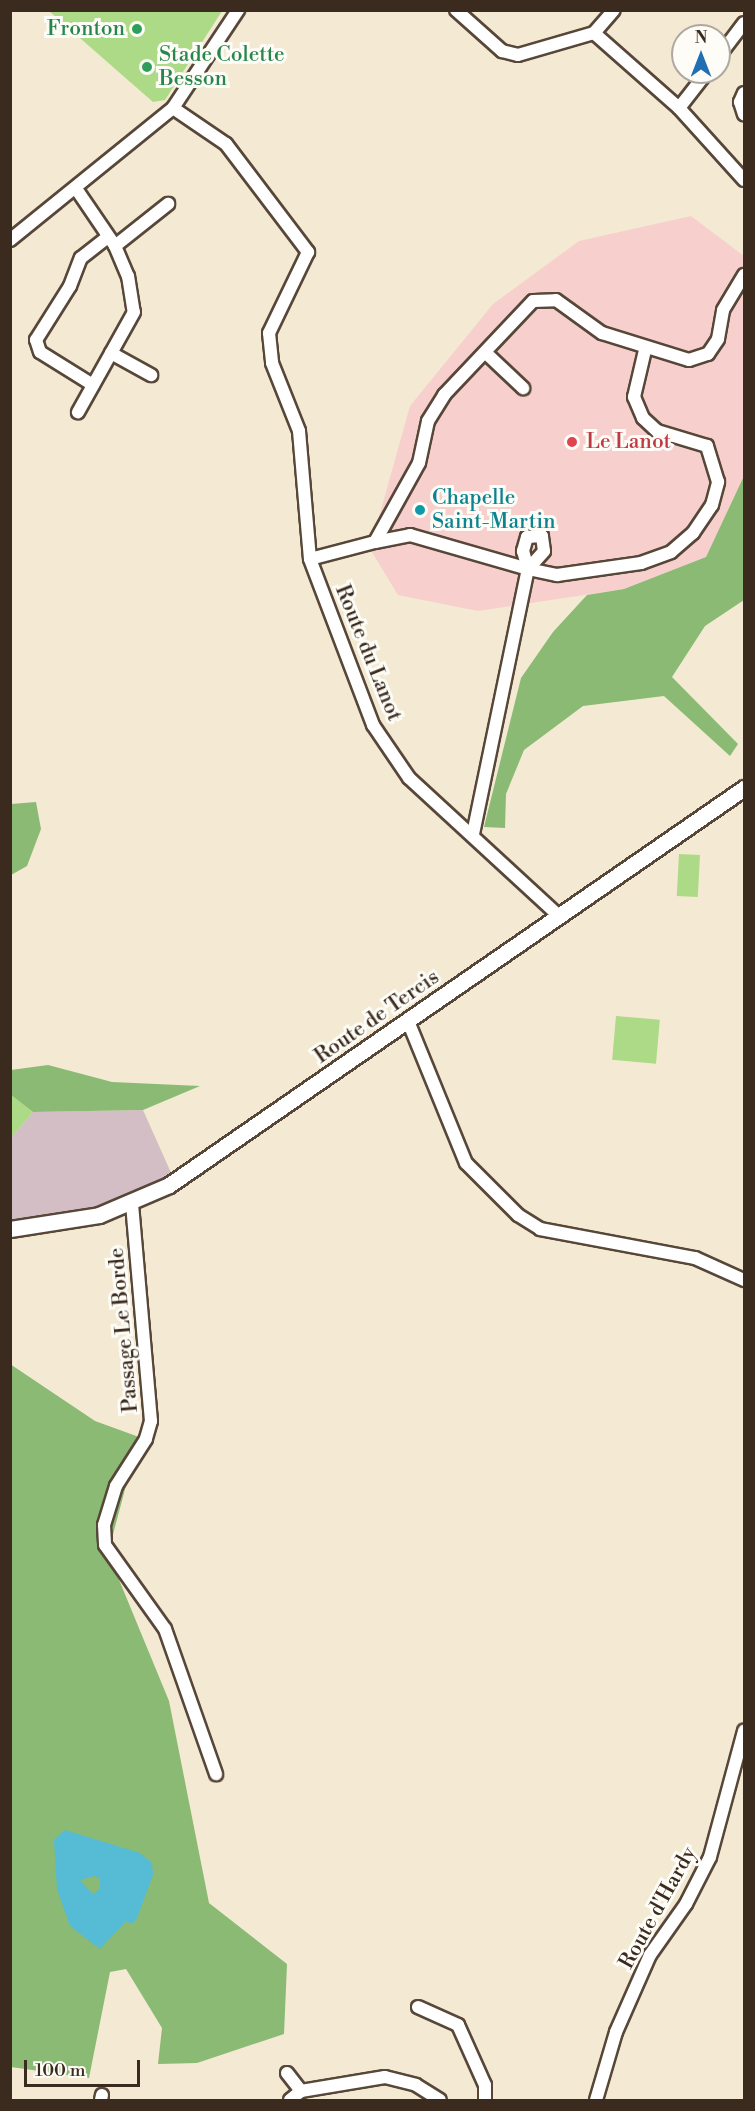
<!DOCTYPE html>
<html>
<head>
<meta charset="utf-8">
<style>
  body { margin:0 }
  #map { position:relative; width:755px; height:2111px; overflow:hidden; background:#f4e9d2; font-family:"Libre Bodoni",serif }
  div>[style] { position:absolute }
  .built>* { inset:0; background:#f7d0ce }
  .industrial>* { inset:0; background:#d2bec4 }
  .green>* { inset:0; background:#adda87; transform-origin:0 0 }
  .forest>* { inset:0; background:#8aba74 }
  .water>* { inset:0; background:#56bbd5 }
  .roads { filter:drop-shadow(2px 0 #574739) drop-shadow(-2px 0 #574739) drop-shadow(0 2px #574739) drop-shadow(0 -2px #574739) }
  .minor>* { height:12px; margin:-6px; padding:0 6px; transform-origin:6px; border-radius:6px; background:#fff }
  .major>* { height:15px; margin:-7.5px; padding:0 7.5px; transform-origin:7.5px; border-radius:7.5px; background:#fff }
  .dots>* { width:16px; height:16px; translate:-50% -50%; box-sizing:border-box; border:3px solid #fdfcf7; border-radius:50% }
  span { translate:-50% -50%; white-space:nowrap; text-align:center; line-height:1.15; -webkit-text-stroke:6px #fdfcf7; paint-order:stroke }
  .leisure-label { font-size:21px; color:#27864d }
  .right { translate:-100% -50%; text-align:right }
  .left { translate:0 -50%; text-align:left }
  .health-label { font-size:21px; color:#be3a42 }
  .culture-label { font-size:21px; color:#0d838f }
  .street-label { font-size:21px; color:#3b2a1e }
  .frame { position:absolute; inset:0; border:12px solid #3b2a1e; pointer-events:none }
  .north { position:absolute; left:671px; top:24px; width:60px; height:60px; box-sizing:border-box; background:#fdfcf7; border:2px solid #afa8a0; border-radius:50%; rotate:0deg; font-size:16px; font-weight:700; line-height:24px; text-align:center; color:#3b2a1e }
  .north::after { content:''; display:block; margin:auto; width:21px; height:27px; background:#1f6fb2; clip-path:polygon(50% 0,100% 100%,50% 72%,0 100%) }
  .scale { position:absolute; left:24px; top:2060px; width:116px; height:27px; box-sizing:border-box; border:3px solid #3b2a1e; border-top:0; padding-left:8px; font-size:18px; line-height:21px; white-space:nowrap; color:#3b2a1e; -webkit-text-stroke:4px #fdfcf7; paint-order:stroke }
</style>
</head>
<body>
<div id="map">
  <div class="built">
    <div style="clip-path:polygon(691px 216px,744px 256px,744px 478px,706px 557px,624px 589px,478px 611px,398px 595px,370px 549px,410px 406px,493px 304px,579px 241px)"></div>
  </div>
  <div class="industrial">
    <div style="clip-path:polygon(143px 1110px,172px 1175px,100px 1207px,11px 1220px,11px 1138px,33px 1112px)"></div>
  </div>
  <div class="green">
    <div style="clip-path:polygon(49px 11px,222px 11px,165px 100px,153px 102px)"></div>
    <div style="left:679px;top:854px;width:21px;height:42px;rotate:3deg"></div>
    <div style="left:616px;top:1016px;width:44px;height:44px;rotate:5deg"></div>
    <div style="clip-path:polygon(11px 1095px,33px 1112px,11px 1138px)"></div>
  </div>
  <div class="forest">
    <div style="clip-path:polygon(744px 476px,744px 600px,705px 626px,672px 677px,738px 744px,730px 756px,664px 696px,583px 706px,524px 750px,506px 794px,505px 828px,484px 827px,521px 678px,553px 632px,587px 595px,624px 589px,706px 557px)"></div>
    <div style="clip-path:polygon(36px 802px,41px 829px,27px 866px,11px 875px,11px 804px)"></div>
    <div style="clip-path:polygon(48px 1065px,112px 1082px,200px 1086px,143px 1110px,33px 1112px,11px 1095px,11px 1070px)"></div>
    <div style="clip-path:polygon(10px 1364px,95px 1421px,139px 1437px,108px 1553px,169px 1701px,209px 1903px,287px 1964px,284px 2034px,197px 2063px,158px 2064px,162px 2028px,126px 1969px,110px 1972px,89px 2078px,11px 2067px)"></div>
  </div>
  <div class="water">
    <div style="clip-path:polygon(evenodd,65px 1830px,140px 1853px,152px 1863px,153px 1875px,137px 1918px,132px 1924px,126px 1921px,100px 1949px,70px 1926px,57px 1889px,54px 1840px,65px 1830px,94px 1876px,100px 1878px,100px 1889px,93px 1894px,80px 1880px,94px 1876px)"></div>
  </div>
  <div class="roads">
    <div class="minor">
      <div style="left:456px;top:10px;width:62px;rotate:41.7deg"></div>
      <div style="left:502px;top:51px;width:16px;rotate:14deg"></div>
      <div style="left:518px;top:55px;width:79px;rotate:-16.1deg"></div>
      <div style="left:594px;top:33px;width:113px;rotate:41.4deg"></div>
      <div style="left:679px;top:108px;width:97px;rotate:47.9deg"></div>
      <div style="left:594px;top:33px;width:30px;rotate:-49deg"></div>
      <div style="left:719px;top:56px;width:41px;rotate:-52.9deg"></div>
      <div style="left:744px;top:93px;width:10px;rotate:114deg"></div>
      <div style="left:740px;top:102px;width:13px;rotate:72deg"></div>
      <div style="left:173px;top:108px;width:64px;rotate:34.2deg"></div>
      <div style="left:226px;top:144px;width:136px;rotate:52.8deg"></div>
      <div style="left:308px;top:252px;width:90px;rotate:115.7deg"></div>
      <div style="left:269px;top:333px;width:30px;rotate:84deg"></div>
      <div style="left:272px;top:363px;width:73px;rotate:68.3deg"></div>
      <div style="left:299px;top:431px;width:128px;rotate:85.1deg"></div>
      <div style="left:310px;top:559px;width:178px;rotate:69.2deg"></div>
      <div style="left:373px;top:725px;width:64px;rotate:55.8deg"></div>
      <div style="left:409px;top:778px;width:205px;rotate:42.6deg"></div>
      <div style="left:679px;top:108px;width:46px;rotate:-52.1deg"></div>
      <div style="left:77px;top:190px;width:68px;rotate:55.8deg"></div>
      <div style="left:115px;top:246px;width:33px;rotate:67deg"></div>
      <div style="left:128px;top:276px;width:36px;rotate:81deg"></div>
      <div style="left:134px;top:312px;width:115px;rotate:119.2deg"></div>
      <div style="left:10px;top:240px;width:210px;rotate:-39deg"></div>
      <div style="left:173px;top:108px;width:118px;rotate:-56.4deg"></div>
      <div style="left:115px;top:246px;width:68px;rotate:-38.4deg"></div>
      <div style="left:111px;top:353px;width:46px;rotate:28.8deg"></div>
      <div style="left:487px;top:354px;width:50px;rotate:43.4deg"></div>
      <div style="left:93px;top:385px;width:62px;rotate:-148.1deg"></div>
      <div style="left:40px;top:352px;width:13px;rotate:-108deg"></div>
      <div style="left:36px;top:340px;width:64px;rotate:-57.8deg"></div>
      <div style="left:70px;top:286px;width:30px;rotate:-69deg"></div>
      <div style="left:81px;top:258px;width:34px;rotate:-38deg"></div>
      <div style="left:375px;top:542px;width:36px;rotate:-11deg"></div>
      <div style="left:410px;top:535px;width:123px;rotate:16.1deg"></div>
      <div style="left:528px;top:569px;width:24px;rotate:-48deg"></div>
      <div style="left:544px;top:551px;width:15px;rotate:-98deg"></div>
      <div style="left:542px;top:536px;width:15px;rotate:176deg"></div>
      <div style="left:527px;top:537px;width:15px;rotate:106deg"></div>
      <div style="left:523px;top:551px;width:19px;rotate:74deg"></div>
      <div style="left:310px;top:559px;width:67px;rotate:-14.7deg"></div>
      <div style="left:375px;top:542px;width:90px;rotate:-60.9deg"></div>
      <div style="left:419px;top:463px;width:43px;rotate:-77.9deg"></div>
      <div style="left:428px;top:421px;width:31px;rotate:-58deg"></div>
      <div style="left:444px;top:395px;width:129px;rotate:-46.6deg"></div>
      <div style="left:533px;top:301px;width:23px;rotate:-2deg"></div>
      <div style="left:556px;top:300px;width:57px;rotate:35.7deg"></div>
      <div style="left:602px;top:333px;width:91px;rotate:17.2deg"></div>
      <div style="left:689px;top:360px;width:20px;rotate:-18deg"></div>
      <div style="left:708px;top:354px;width:18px;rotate:-56deg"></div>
      <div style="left:718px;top:339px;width:29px;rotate:-80deg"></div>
      <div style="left:723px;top:310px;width:41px;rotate:-59deg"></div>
      <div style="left:473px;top:834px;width:271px;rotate:-78.3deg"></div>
      <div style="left:528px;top:569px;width:30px;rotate:12deg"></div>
      <div style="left:557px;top:575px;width:85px;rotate:-8.1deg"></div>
      <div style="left:641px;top:563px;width:32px;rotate:-20deg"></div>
      <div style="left:671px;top:552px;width:29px;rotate:-41deg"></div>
      <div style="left:693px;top:533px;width:34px;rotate:-56deg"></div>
      <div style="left:712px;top:505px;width:24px;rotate:-75deg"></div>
      <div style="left:718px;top:482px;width:38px;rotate:-107deg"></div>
      <div style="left:707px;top:446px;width:52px;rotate:-163.3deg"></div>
      <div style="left:657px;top:431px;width:19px;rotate:-137deg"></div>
      <div style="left:643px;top:418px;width:23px;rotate:-113deg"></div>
      <div style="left:634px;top:397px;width:48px;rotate:-76.8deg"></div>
      <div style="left:408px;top:1021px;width:153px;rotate:67.8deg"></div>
      <div style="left:466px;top:1163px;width:74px;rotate:45deg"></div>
      <div style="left:518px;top:1215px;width:26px;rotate:32deg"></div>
      <div style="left:540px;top:1229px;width:158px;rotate:10.6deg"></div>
      <div style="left:695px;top:1258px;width:54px;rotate:24.2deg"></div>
      <div style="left:132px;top:1204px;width:218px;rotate:85deg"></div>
      <div style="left:151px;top:1421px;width:19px;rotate:106deg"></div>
      <div style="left:146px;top:1439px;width:56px;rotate:122.6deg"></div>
      <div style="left:116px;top:1486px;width:41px;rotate:107.1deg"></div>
      <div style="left:104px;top:1525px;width:20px;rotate:87deg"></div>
      <div style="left:105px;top:1545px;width:103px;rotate:54.5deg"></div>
      <div style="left:165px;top:1629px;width:154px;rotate:70.6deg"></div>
      <div style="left:418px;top:2007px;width:44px;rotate:24.2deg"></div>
      <div style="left:458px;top:2025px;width:66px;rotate:65.8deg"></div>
      <div style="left:485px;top:2085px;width:15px;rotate:90deg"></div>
      <div style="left:287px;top:2073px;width:23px;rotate:52deg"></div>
      <div style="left:101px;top:2100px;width:5px;rotate:-79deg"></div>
      <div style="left:290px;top:2100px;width:14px;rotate:-39deg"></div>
      <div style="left:301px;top:2091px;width:85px;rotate:-9.5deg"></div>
      <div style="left:385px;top:2077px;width:32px;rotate:14deg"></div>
      <div style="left:416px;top:2085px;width:28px;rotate:32deg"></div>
      <div style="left:596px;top:2100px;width:71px;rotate:-73.6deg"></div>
      <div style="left:616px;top:2032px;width:84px;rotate:-66.2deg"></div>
      <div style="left:650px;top:1955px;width:62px;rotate:-54.8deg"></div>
      <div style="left:686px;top:1904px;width:53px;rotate:-62.9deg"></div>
      <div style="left:710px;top:1857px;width:131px;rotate:-74.9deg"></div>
    </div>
    <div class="major">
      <div style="left:10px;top:1229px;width:90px;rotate:-8.9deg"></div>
      <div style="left:99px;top:1215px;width:76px;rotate:-23.2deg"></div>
      <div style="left:169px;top:1185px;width:699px;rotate:-34.62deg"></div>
    </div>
  </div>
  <div class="dots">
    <div style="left:137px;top:29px;background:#2e9e5b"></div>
    <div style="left:147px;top:67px;background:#2e9e5b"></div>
    <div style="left:572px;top:442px;background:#e0444e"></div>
    <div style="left:420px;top:510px;background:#0f9aa8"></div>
  </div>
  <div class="leisure-label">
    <span class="right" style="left:125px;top:29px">Fronton</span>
    <span class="left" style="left:159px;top:67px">Stade Colette<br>Besson</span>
  </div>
  <div class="health-label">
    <span class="left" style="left:586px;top:442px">Le Lanot</span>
  </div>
  <div class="culture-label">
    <span class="left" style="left:432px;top:510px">Chapelle<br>Saint-Martin</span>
  </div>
  <div class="street-label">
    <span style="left:368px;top:653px;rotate:68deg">Route du Lanot</span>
    <span style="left:377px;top:1017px;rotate:-35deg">Route de Tercis</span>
    <span style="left:124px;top:1330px;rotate:-95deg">Passage Le Borde</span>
    <span style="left:658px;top:1908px;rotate:-61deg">Route d'Hardy</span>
  </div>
  <div class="frame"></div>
  <div class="north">N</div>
  <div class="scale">100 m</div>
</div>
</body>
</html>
